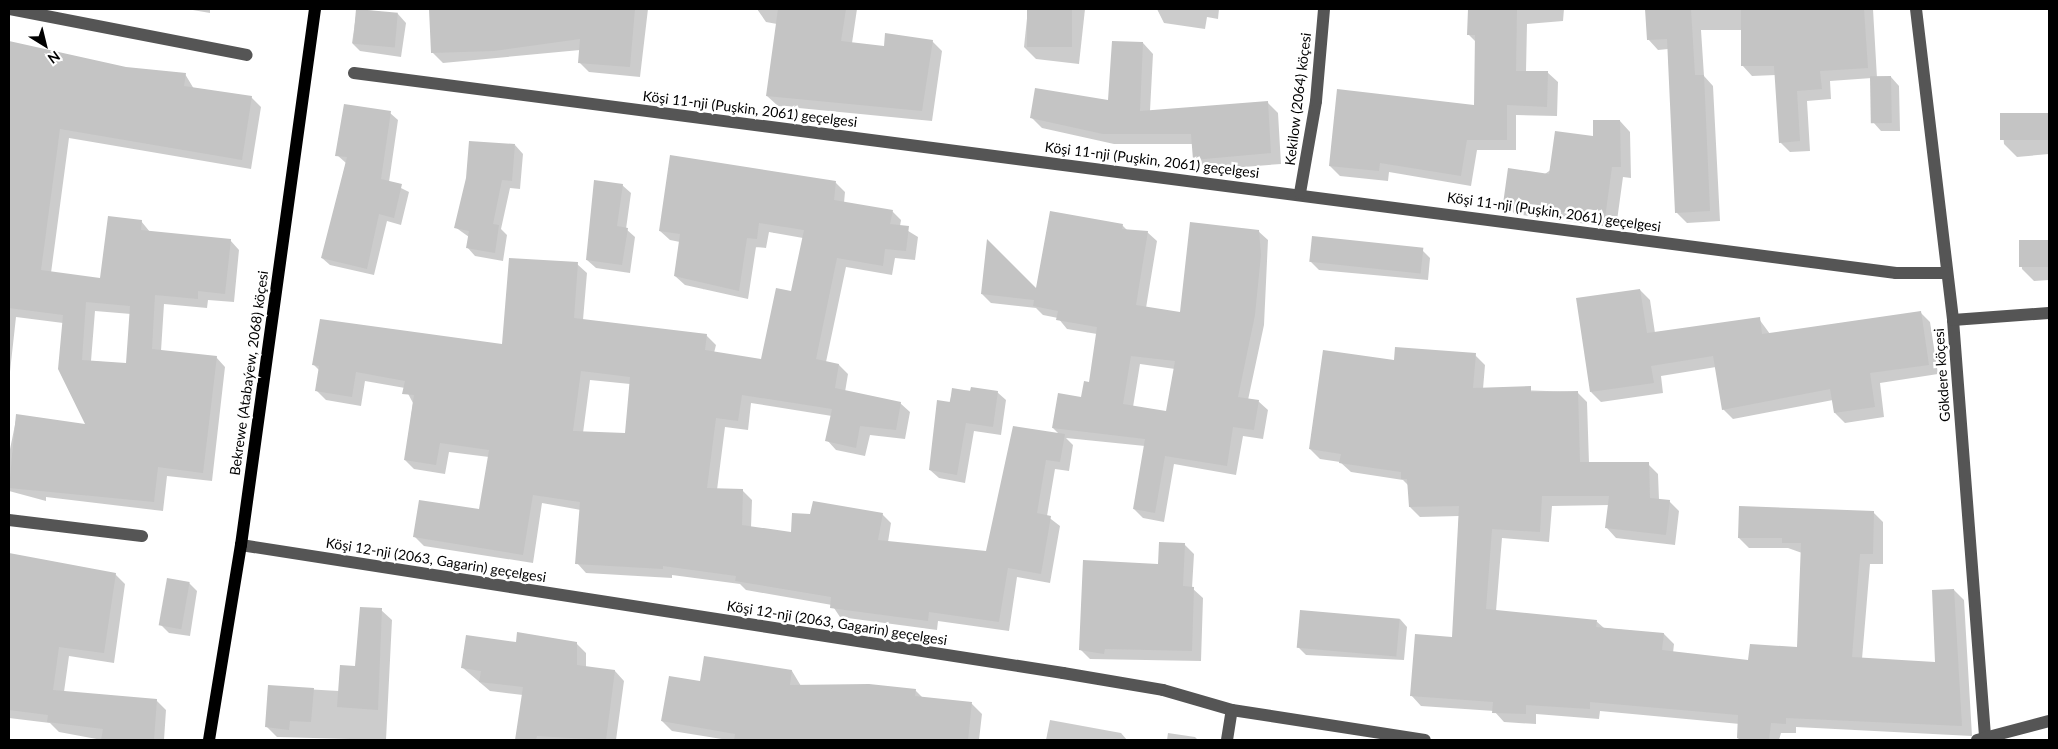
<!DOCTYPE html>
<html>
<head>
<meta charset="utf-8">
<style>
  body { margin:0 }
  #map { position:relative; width:2058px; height:749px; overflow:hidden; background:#fff; font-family:Lato,sans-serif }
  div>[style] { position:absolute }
  .shadow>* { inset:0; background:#0003 }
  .building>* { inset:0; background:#c4c4c4; transform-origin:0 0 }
  .minor>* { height:12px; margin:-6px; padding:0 6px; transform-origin:6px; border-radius:6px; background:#555 }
  .major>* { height:12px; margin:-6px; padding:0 6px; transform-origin:6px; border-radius:6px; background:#000 }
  span { translate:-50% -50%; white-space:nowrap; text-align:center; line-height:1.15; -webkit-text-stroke:5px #fff; paint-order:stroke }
  .street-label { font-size:14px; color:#000 }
  .frame { position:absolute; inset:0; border:10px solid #000; pointer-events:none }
  .north { position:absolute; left:20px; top:20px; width:50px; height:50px; -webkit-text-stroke:4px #fff; paint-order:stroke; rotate:144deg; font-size:14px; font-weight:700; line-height:20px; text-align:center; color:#000 }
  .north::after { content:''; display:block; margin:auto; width:18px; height:22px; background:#000; clip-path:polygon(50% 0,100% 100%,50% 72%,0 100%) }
</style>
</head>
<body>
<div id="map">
  <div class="shadow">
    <div style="clip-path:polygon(187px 9px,210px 9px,210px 13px)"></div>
    <div style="clip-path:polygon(357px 9px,398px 14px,406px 23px,401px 57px,360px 51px,352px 43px)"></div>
    <div style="clip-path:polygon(430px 9px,648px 9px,640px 77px,589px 72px,579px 62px,580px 50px,443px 63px,432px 52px)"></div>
    <div style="clip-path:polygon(757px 9px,857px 9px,852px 43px,885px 48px,932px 41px,942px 51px,932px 121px,778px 106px,767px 96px,777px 24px,766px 22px)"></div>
    <div style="clip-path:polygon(1028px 9px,1085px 9px,1079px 64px,1036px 59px,1024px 47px)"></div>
    <div style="clip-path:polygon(1157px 9px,1219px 9px,1218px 19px,1207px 17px,1205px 29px,1164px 23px)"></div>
    <div style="clip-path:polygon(1469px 9px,1564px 9px,1563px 21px,1527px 24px,1526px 72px,1547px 72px,1558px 82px,1557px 116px,1516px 115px,1516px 150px,1477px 150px,1471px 186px,1389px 172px,1388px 181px,1340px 176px,1330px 166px,1476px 106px,1476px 42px,1468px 34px)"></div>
    <div style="clip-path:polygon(1647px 9px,1873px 9px,1877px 78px,1891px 77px,1899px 86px,1900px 131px,1881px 131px,1873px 122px,1872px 78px,1830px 81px,1831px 99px,1807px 101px,1810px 151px,1790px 152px,1780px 142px,1776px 75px,1752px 76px,1742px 65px,1742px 30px,1701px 30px,1704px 76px,1713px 86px,1720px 221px,1687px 223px,1677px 213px,1668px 49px,1658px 50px,1648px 39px)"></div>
    <div style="clip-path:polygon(evenodd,9px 42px,126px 68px,185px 74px,194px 89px,251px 97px,261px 107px,251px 169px,69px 138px,51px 273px,101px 279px,141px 221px,150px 232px,230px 240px,239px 250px,234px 302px,208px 300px,207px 308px,164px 304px,161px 351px,216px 357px,225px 367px,212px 481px,167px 476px,163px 511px,46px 497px,46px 501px,9px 491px,9px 454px,17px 415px,88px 426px,63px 323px,16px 317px,9px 381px,9px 42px,95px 311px,131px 314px,127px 364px,91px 361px,95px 311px)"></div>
    <div style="clip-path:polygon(1143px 43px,1153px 54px,1150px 111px,1267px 102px,1278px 113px,1281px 164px,1205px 170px,1194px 159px,1193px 144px,1114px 144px,1042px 128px,1032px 118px,1109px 101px)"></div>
    <div style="clip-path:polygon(390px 113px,398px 120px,389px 182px,409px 192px,401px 225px,387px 221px,374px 275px,330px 265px,322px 258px,346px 163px,337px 155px)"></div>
    <div style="clip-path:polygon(2049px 115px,2049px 154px,2017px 157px,2004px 144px,2002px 119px)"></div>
    <div style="clip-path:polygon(1620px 121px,1630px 132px,1631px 178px,1623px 177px,1616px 228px,1515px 214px,1504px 203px)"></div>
    <div style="clip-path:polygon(515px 145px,523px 154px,520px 189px,510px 188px,501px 229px,507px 235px,503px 261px,475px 256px,467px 247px,469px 237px,455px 227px)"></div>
    <div style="clip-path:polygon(595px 181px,622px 185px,631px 193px,626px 229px,635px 237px,630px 273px,596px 268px,587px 260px)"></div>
    <div style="clip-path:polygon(evenodd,836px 183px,845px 192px,844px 203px,892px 211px,901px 220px,900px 226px,918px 237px,915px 260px,895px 258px,892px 275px,846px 267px,826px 362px,839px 365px,848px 374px,845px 392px,900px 403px,910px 412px,905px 439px,870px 435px,865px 456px,836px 450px,827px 440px,832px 416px,751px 403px,748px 430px,725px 427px,717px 490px,742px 490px,752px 500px,751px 528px,792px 533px,882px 514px,891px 523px,888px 542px,987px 552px,1060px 435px,1053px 428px,1082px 399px,1090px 384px,1097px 334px,1067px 329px,1058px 318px,1043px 315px,1036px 308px,991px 303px,982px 294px,1037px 291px,1122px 225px,1128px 231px,1147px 232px,1157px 241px,1146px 308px,1182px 313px,1258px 231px,1268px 240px,1264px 325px,1248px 400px,1258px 401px,1268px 410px,1263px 439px,1243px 436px,1236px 475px,1174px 464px,1164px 522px,1143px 518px,1134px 509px,1145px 446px,1066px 438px,1073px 445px,1069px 471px,1055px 469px,1047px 516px,1060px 526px,1050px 583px,1017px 577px,1009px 631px,938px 621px,937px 630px,840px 617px,832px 605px,746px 590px,740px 584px,672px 575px,672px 578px,586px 573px,577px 563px,581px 510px,542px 503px,533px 563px,424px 546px,415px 537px,480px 510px,489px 457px,449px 452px,445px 474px,414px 469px,405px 460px,413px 403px,405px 388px,365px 381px,361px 406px,326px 400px,317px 391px,320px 371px,314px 365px,503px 346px,577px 264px,587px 273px,583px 320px,706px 335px,716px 345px,714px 353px,762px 360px,792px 292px,803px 238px,769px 232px,766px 248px,756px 247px,748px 299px,685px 285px,675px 276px,680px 242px,670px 240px,660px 231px,836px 183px,1140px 364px,1175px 369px,1167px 413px,1133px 407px,1140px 364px,836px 183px,590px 380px,630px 384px,626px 434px,583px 433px,590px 380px)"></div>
    <div style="clip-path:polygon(2049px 242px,2049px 280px,2034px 281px,2022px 269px,2020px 244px)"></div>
    <div style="clip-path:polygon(1422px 250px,1430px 258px,1428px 280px,1319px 270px,1310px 261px)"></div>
    <div style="clip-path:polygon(1640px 290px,1650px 300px,1655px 333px,1759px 319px,1770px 334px,1920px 312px,1930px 322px,1938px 374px,1880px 383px,1884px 417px,1845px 423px,1835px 413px,1833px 400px,1733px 419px,1723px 409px,1716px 367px,1661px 376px,1663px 393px,1601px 402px,1591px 392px)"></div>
    <div style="clip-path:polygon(1475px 355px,1485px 365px,1483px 389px,1577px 392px,1587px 402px,1589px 463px,1648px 464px,1658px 474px,1659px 500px,1669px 501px,1679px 511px,1675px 545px,1616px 538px,1606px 527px,1609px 505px,1552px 506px,1549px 542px,1502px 538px,1496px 611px,1596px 621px,1604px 628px,1664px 634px,1674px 644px,1673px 653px,1750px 661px,1799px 649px,1802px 553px,1788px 548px,1749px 548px,1739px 538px,1873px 512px,1883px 522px,1883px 564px,1870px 564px,1862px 659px,1937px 663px,1954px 590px,1964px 600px,1972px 736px,1796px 727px,1796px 733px,1781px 733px,1779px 740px,1742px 740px,1740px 724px,1600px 711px,1599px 719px,1536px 714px,1536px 724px,1504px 722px,1494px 711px,1421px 706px,1411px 695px,1453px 638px,1459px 516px,1420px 517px,1410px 507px,1409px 486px,1403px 480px,1351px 472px,1340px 462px,1320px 459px,1310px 449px,1395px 361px)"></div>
    <div style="clip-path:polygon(953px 390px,997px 392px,1006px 400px,1001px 435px,974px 431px,965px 483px,939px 478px,930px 470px)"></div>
    <div style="clip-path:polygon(1184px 544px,1194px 554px,1192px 588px,1203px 598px,1201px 661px,1090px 659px,1080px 649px)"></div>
    <div style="clip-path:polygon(9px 557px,115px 574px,125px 584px,114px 663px,69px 656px,64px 692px,156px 700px,166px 710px,164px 740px,102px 740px,59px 732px,50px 723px,9px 718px)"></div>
    <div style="clip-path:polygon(189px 583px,197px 591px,190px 636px,169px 633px,160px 624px)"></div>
    <div style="clip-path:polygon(381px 610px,392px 620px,386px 740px,277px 737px,266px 726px,269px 687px,339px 691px,356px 667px)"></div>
    <div style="clip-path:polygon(1400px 619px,1407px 627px,1404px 660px,1306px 655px,1298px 647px)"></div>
    <div style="clip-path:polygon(517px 643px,576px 643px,586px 653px,586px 668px,615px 671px,624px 681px,616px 740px,516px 740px,523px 695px,490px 691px,463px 668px)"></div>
    <div style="clip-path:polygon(792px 671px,801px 686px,915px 690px,923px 698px,972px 704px,982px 714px,979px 740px,728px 740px,672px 731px,662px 721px,701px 683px)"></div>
    <div style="clip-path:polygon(1050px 720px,1121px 733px,1127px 740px,1046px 740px)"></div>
    <div style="clip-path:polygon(1168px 733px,1195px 737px,1198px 740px,1167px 740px)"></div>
  </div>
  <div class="building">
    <div style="left:356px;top:9px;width:42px;height:35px;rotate:5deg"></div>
    <div style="clip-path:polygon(429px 9px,635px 9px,630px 67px,578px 63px,580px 39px,494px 51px,431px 53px)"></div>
    <div style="clip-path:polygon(778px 9px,846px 9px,841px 41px,884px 46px,885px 33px,933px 40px,922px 111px,766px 96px)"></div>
    <div style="left:1027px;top:9px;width:45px;height:38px"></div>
    <div style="clip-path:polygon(1468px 9px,1517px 9px,1516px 71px,1548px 71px,1547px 107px,1507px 105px,1507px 140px,1467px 140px,1461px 176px,1380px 163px,1379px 171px,1329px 166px,1337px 89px,1474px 105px,1475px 35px,1467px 35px)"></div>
    <div style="clip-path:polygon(1645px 9px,1691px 9px,1695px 75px,1704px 75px,1710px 211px,1675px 213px,1667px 39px,1647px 40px)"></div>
    <div style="clip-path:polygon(1741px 9px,1864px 9px,1868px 68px,1820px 71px,1822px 89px,1797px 91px,1800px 141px,1779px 143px,1774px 66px,1741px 66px)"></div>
    <div style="clip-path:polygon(evenodd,9px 41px,126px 67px,186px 73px,184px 86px,252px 96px,242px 160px,60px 129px,41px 270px,100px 278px,108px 216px,142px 220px,141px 230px,231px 239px,225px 294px,198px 291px,198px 299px,155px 295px,152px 349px,217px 356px,203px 473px,158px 467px,154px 502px,9px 488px,16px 414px,85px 424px,58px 369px,63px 315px,9px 308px,9px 41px,86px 302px,130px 306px,126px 363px,82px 360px,86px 302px)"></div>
    <div style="clip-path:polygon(1112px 41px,1143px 42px,1140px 111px,1268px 101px,1271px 153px,1193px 160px,1191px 134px,1103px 134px,1030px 118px,1035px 88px,1108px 100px)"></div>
    <div style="left:1891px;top:76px;width:47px;height:21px;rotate:89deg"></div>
    <div style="clip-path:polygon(344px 104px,391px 111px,381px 179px,402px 184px,394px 218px,379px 214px,367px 269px,321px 258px,347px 157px,335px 156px)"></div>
    <div style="left:2049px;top:113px;width:27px;height:49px;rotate:90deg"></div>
    <div style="clip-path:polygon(1593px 120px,1620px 120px,1621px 167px,1612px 167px,1605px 218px,1503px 204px,1508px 168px,1549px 174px,1555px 131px,1593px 136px)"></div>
    <div style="clip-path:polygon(469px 141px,515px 144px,512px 181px,502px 180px,493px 224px,499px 225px,495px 253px,466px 248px,469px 231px,454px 228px,466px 178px)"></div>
    <div style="clip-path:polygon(evenodd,670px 155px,836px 181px,834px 200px,893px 210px,890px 224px,909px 226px,906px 251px,885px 249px,883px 266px,837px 258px,816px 359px,839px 364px,835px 388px,901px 402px,896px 430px,860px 426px,856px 448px,825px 441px,832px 409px,742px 395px,738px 421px,716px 418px,707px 488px,743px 489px,742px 525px,791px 532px,792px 513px,810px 514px,813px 501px,883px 513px,878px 540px,986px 551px,1013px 426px,1065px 434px,1060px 462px,1046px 460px,1037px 513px,1051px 516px,1041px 574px,1008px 568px,999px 622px,929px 612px,928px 621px,830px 608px,831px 597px,735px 581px,736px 576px,663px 566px,663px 569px,575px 564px,580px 502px,533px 495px,523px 555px,413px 537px,419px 500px,479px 509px,489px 450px,440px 443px,436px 465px,404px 460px,414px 395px,402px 394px,405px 381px,356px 372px,352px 397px,315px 391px,319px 366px,312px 365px,320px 319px,502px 344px,509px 258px,578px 262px,574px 318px,707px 334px,705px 350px,761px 359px,776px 288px,791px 291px,804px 230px,759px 223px,757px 239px,747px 238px,739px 291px,674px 276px,680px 234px,659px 231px,670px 155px,581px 371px,630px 377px,625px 433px,573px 431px,581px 371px)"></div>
    <div style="clip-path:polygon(594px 180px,623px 184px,617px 226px,628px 228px,622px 265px,586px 260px)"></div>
    <div style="clip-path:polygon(evenodd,1050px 211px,1123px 224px,1122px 229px,1148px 231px,1136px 305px,1180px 312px,1190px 222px,1259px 230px,1261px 255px,1255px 315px,1238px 397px,1259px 400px,1254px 430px,1233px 427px,1227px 466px,1165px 456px,1155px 513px,1133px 509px,1145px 439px,1052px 428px,1058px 393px,1081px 397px,1084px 381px,1089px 382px,1097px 327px,1056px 320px,1058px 311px,1033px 306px,1034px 300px,981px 294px,987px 239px,1036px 288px,1050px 211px,1131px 356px,1175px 361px,1166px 411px,1123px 404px,1131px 356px)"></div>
    <div style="left:1312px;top:236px;width:112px;height:26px;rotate:6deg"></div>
    <div style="left:2049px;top:240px;width:27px;height:30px;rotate:90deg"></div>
    <div style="clip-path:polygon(1640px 289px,1647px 333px,1760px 317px,1762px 334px,1921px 311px,1929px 365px,1870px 373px,1875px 407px,1834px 413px,1830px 389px,1722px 410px,1713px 356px,1651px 366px,1654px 383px,1590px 392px,1576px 298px)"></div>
    <div style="clip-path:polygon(1395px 347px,1476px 353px,1473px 388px,1531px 386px,1531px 392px,1578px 391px,1580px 462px,1649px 462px,1650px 498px,1670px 500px,1666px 535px,1605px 528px,1609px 496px,1542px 496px,1540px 532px,1492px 529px,1486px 609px,1597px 620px,1596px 627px,1664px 633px,1662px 650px,1748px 660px,1750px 644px,1797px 647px,1801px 543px,1782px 543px,1782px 538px,1738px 538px,1739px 506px,1874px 511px,1873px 554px,1860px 554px,1852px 657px,1935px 662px,1932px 590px,1954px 589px,1962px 726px,1786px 718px,1786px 724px,1771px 723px,1769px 740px,1741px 740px,1737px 738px,1738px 715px,1590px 702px,1590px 709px,1526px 705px,1526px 714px,1492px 713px,1493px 702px,1410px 696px,1415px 634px,1452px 637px,1459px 506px,1409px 507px,1407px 479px,1401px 479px,1401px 472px,1339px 463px,1341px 454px,1309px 449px,1323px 350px,1394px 360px)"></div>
    <div style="clip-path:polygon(971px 387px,998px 391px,993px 427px,966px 423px,957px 475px,929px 470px,937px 400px,950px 402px,952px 388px,970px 391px)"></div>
    <div style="clip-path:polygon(1159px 542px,1185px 543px,1183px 586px,1194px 587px,1192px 651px,1105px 649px,1104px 654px,1079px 650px,1083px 560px,1158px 564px)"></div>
    <div style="clip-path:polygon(9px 553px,116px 573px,104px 653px,59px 647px,53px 690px,157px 699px,154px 740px,101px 740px,103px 729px,47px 722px,48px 715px,9px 710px)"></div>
    <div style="left:167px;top:578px;width:23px;height:48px;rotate:10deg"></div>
    <div style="clip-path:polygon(360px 607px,382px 608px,378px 710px,337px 707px,340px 665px,355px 666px)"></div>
    <div style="left:1300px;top:610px;width:100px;height:38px;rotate:5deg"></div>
    <div style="clip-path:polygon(517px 632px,577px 642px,577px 665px,615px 670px,606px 740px,537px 736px,536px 740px,515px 740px,523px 687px,479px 682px,481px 671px,461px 668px,466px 635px,516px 642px)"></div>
    <div style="clip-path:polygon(704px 656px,792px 670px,790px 685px,869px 684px,916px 689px,915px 696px,972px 702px,968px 740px,734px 740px,735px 734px,661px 721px,669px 676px,700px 681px)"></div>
    <div style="clip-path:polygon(268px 685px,314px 688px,311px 722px,290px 721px,289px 730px,265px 727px)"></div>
  </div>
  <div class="minor">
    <div style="left:10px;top:9px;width:241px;rotate:11deg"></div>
    <div style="left:1916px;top:9px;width:313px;rotate:83.2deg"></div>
    <div style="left:1953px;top:320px;width:421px;rotate:85.6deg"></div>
    <div style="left:354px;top:73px;width:1555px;rotate:7.39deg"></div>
    <div style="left:1896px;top:273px;width:51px"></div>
    <div style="left:1300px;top:193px;width:93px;rotate:-80.1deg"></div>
    <div style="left:1316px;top:101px;width:92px;rotate:-85deg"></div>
    <div style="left:1953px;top:320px;width:96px;rotate:-4.2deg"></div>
    <div style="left:9px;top:520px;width:134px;rotate:6.9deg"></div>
    <div style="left:241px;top:545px;width:832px;rotate:8.85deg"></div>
    <div style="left:1063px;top:673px;width:101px;rotate:9.6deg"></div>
    <div style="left:1163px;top:690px;width:72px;rotate:16.2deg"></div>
    <div style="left:1232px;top:710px;width:195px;rotate:8.8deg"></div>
    <div style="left:1227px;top:740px;width:30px;rotate:-81deg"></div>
    <div style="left:1977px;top:740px;width:74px;rotate:-14.8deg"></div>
  </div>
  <div class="major">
    <div style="left:209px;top:740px;width:198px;rotate:-80.7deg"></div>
    <div style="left:241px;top:545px;width:541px;rotate:-82.14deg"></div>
  </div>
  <div class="street-label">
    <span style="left:1298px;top:99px;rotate:-83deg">Kekilow (2064) köçesi</span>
    <span style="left:750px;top:109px;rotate:7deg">Köşi 11-nji (Puşkin, 2061) geçelgesi</span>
    <span style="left:1152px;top:160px;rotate:7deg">Köşi 11-nji (Puşkin, 2061) geçelgesi</span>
    <span style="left:1554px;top:212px;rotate:8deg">Köşi 11-nji (Puşkin, 2061) geçelgesi</span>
    <span style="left:249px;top:373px;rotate:-82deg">Bekrewe (Atabaýew, 2068) köçesi</span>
    <span style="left:1942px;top:375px;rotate:-94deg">Gökdere köçesi</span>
    <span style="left:436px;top:560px;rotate:9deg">Köşi 12-nji (2063, Gagarin) geçelgesi</span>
    <span style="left:837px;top:623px;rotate:9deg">Köşi 12-nji (2063, Gagarin) geçelgesi</span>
  </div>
  <div class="frame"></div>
  <div class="north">N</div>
</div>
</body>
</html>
